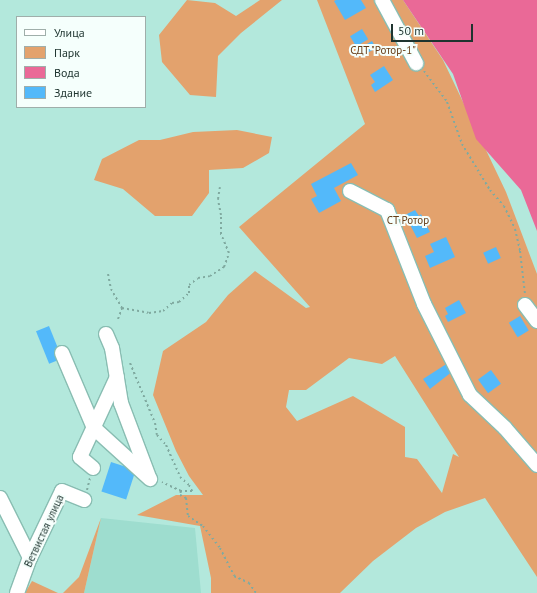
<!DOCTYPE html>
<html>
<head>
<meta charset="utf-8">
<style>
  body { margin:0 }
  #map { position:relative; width:537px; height:593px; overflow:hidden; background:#b3e8dc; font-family:"PT Sans",sans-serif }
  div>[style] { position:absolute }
  .built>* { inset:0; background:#9eddcf }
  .green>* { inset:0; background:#e3a26d }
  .water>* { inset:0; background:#ea6997 }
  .building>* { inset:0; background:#53b9fa; transform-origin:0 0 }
  .path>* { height:2px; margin-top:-1px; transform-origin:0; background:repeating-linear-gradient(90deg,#80aaa0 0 2px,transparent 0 5px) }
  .roads { filter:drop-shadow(1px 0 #89bdb2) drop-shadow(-1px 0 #89bdb2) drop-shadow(0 1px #89bdb2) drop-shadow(0 -1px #89bdb2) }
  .minor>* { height:14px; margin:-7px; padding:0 7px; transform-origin:7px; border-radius:7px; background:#fff }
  span { translate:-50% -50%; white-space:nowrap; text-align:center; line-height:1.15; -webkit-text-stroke:4px #f5fffc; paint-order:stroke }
  .park-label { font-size:11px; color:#673d16 }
  .street-label { font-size:11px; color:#1e342f }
  .legend { position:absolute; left:16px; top:16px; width:130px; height:92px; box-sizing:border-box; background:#f5fffc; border:1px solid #9faeaa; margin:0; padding:5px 7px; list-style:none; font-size:12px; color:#1e342f }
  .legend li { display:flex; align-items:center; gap:8px; height:20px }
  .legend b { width:20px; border:1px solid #9faeaa }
  .scale { position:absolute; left:391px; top:24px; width:82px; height:18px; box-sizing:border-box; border:2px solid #1e342f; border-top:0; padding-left:5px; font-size:12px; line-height:14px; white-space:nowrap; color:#1e342f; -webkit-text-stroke:3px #f5fffc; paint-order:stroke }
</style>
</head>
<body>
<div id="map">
  <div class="built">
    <div style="clip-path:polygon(101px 518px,195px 528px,201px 593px,84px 593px)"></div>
  </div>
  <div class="green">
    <div style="clip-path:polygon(187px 0,215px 3px,236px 16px,260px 0,282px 0,241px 33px,218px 56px,216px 97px,190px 95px,162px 62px,159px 35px)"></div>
    <div style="clip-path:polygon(evenodd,317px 0,403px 0,443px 60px,506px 192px,537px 274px,537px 577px,485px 498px,445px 512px,416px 528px,373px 561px,340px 593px,211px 593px,211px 578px,200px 526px,137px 515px,176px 495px,203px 495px,189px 476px,176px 451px,153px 395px,163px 351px,206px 322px,228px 295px,255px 271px,306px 308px,310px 307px,239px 227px,365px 124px,317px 0,395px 356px,459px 457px,453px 454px,442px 493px,417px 459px,405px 457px,405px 427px,353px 396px,297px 421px,286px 407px,289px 390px,306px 390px,349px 358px,382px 364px,395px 356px)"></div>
    <div style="clip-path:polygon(237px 130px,272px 137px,269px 153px,243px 168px,209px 170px,209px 193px,192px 216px,155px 216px,123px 189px,94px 180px,102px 159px,139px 140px,160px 140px,193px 132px)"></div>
    <div style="clip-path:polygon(101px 518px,84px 593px,63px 593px,79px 577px)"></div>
    <div style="clip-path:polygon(32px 581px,58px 593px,25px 593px)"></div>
  </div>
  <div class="water">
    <div style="clip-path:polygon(403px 0,537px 0,537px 231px,521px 190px,476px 139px,453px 74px)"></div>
  </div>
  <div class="building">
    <div style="clip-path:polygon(336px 0,361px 0,366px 8px,345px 20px,334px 1px)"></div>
    <div style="left:362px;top:29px;width:12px;height:14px;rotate:59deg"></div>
    <div style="left:372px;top:41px;width:8px;height:17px;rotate:60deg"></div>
    <div style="clip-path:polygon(384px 66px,393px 80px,375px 92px,371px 85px,375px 82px,370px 75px)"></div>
    <div style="clip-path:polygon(351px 163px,358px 175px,334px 188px,341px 201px,319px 213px,311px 199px,317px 196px,311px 184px)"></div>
    <div style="clip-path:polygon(415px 210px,419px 216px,421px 214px,430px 232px,417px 238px,405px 215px)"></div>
    <div style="clip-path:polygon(446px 237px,455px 257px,430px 268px,425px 256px,434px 252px,430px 244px)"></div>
    <div style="left:496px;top:247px;width:12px;height:14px;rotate:66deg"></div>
    <div style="clip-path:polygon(459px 300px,466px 313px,448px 322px,445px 316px,448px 314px,445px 308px)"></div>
    <div style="left:520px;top:316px;width:17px;height:13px;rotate:59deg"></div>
    <div style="left:49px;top:326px;width:35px;height:14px;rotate:68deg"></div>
    <div style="clip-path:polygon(448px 363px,453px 371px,430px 389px,423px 379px)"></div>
    <div style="left:491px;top:370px;width:17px;height:16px;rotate:54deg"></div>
    <div style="left:111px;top:462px;width:26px;height:31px;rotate:18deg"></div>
  </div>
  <div class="path">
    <div style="left:424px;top:71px;width:39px;rotate:53deg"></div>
    <div style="left:447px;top:102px;width:45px;rotate:70.3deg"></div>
    <div style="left:462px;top:144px;width:54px;rotate:58.7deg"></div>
    <div style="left:490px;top:190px;width:21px;rotate:49deg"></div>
    <div style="left:504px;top:206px;width:25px;rotate:64deg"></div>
    <div style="left:515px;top:229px;width:23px;rotate:77deg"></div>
    <div style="left:520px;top:251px;width:43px;rotate:83.4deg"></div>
    <div style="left:108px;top:274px;width:15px;rotate:79deg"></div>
    <div style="left:111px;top:289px;width:22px;rotate:60deg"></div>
    <div style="left:118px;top:319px;width:12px;rotate:-70deg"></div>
    <div style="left:122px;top:308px;width:27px;rotate:10deg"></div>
    <div style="left:149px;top:313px;width:14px;rotate:-8deg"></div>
    <div style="left:163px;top:311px;width:12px;rotate:-42deg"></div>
    <div style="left:172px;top:303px;width:7px;rotate:-8deg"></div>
    <div style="left:179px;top:302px;width:13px;rotate:-42deg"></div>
    <div style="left:189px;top:293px;width:8px;rotate:-90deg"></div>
    <div style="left:189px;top:285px;width:11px;rotate:-38deg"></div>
    <div style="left:198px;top:278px;width:12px;rotate:-9deg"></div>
    <div style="left:210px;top:276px;width:17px;rotate:-33deg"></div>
    <div style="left:224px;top:267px;width:15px;rotate:-70deg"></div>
    <div style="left:229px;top:253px;width:21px;rotate:-113deg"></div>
    <div style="left:221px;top:234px;width:19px;rotate:-90deg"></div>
    <div style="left:221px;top:215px;width:16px;rotate:-101deg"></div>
    <div style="left:218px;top:199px;width:12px;rotate:-81deg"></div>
    <div style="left:130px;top:363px;width:65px;rotate:67.4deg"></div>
    <div style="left:155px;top:423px;width:12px;rotate:81deg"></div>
    <div style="left:157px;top:435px;width:13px;rotate:48deg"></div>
    <div style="left:166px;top:445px;width:35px;rotate:66deg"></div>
    <div style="left:180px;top:477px;width:12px;rotate:42deg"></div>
    <div style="left:189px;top:485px;width:7px;rotate:63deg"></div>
    <div style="left:192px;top:491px;width:11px;rotate:180deg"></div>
    <div style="left:181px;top:491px;width:21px;rotate:-155deg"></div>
    <div style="left:87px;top:490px;width:12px;rotate:-76deg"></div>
    <div style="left:181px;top:491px;width:4px;rotate:104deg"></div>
    <div style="left:180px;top:495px;width:7px;rotate:27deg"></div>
    <div style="left:186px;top:498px;width:18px;rotate:84deg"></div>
    <div style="left:188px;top:516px;width:18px;rotate:34deg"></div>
    <div style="left:203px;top:526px;width:28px;rotate:52deg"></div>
    <div style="left:220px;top:548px;width:31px;rotate:63deg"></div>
    <div style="left:234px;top:576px;width:17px;rotate:25deg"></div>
    <div style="left:249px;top:583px;width:12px;rotate:55deg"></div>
  </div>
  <div class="roads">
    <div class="minor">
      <div style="left:382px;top:0;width:72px;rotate:61.6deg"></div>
      <div style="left:350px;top:191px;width:42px;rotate:27.2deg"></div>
      <div style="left:387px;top:210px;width:101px;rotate:68.5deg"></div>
      <div style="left:424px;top:304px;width:102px;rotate:63.2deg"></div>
      <div style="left:470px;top:395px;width:48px;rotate:43.3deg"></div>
      <div style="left:505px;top:428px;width:49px;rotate:49.1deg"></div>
      <div style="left:525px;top:305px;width:20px;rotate:53deg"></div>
      <div style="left:106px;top:334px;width:15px;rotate:67deg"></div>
      <div style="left:112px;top:348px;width:56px;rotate:80.7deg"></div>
      <div style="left:121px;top:403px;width:79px;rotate:69.3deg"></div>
      <div style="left:62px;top:353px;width:82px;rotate:66.9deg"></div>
      <div style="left:94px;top:428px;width:76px;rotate:42.3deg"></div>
      <div style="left:93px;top:468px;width:17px;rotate:-140deg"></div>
      <div style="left:80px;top:457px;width:88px;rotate:-65.2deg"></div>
      <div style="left:0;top:498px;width:67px;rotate:63.4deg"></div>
      <div style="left:17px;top:593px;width:37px;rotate:-70deg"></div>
      <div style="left:30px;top:558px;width:74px;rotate:-64.5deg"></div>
      <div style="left:62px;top:491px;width:24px;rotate:22deg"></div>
    </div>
  </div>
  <div class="park-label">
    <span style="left:383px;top:50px">СДТ "Ротор-1"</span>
    <span style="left:408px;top:220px">СТ Ротор</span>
  </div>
  <div class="street-label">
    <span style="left:44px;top:531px;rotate:-65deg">Ветвистая улица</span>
  </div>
  <ul class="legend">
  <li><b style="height:5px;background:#fff"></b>Улица</li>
  <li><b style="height:11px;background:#e3a26d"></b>Парк</li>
  <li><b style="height:11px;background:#ea6997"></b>Вода</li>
  <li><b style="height:11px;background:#53b9fa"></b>Здание</li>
  </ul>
  <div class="scale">50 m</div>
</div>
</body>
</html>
